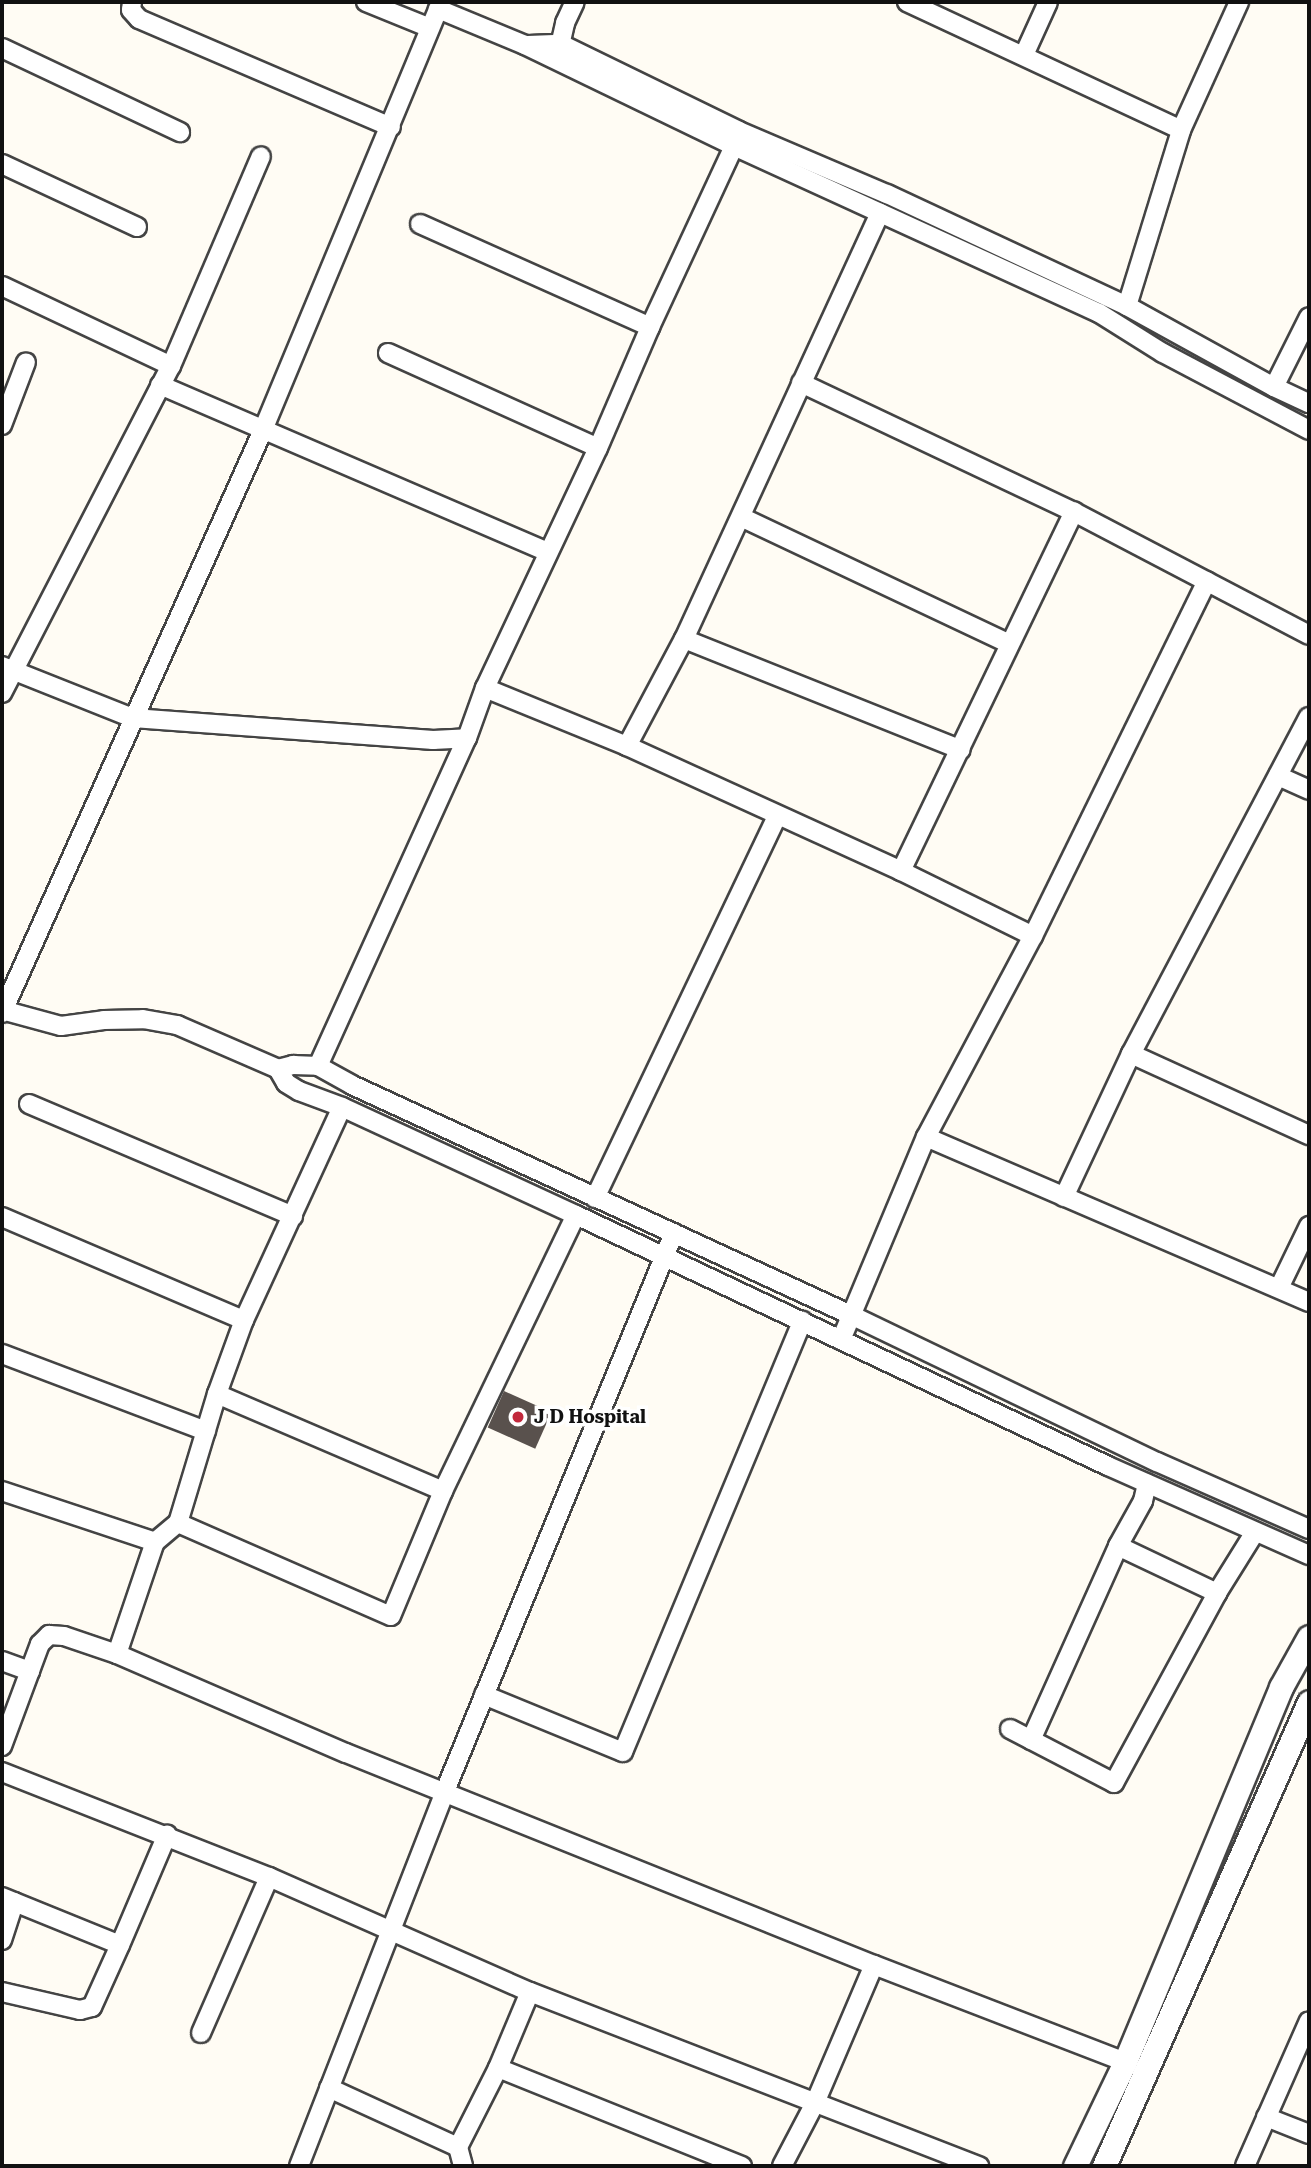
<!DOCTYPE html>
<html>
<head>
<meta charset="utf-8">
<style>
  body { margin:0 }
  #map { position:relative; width:1311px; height:2168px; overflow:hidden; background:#fffcf4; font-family:"Roboto Serif",serif }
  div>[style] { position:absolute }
  .building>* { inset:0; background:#59514d; transform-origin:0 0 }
  .roads { filter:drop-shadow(2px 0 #444) drop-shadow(-2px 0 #444) drop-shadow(0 2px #444) drop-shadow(0 -2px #444) }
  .minor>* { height:18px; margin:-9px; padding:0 9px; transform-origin:9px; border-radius:9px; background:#fff }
  .tertiary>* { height:23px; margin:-11.5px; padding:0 11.5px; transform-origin:11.5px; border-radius:11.5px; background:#fff }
  .dots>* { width:19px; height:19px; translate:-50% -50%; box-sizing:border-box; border:4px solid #fff; border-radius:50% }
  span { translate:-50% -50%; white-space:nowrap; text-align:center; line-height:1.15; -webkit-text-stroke:7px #fff; paint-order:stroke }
  .poi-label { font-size:18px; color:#111; font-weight:700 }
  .left { translate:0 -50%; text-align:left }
  .frame { position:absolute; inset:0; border:4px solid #111; pointer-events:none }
</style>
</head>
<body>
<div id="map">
  <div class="building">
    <div style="left:504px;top:1391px;width:52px;height:40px;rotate:24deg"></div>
  </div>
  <div class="roads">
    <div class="minor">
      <div style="left:132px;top:2px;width:8px;rotate:97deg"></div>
      <div style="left:131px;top:10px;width:12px;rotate:48deg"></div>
      <div style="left:139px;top:19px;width:274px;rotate:23.2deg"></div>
      <div style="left:366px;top:2px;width:69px;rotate:22.1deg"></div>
      <div style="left:907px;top:2px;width:302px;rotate:25deg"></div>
      <div style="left:528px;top:45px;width:33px;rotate:-2deg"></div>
      <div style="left:561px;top:44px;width:198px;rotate:26deg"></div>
      <div style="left:739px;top:131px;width:161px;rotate:23.1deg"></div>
      <div style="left:887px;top:194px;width:265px;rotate:25deg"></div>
      <div style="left:1127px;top:306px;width:168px;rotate:28.9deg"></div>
      <div style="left:1274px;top:387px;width:38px;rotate:25deg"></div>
      <div style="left:2px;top:48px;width:197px;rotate:25.3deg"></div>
      <div style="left:558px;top:54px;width:32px;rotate:-77deg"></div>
      <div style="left:565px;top:23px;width:23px;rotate:-65deg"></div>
      <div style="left:1024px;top:55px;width:58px;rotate:-65.6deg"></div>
      <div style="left:2px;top:164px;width:149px;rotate:25deg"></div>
      <div style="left:420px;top:224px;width:252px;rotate:24.1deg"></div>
      <div style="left:2px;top:286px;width:187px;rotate:25.3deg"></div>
      <div style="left:1127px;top:306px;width:184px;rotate:-72.9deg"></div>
      <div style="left:1181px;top:130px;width:141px;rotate:-65.6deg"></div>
      <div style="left:388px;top:353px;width:230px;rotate:24.3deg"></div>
      <div style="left:801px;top:383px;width:302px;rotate:25.3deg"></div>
      <div style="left:1074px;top:512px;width:265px;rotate:27.6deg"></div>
      <div style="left:160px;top:385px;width:421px;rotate:23.3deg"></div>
      <div style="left:1274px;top:387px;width:78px;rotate:-63.4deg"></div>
      <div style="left:2px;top:425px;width:67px;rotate:-69.1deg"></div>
      <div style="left:741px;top:517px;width:297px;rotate:25.3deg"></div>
      <div style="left:684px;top:639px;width:298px;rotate:21.8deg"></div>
      <div style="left:2px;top:666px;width:141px;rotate:21.7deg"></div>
      <div style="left:133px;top:718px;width:301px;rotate:4.2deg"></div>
      <div style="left:433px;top:740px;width:34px;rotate:-3deg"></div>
      <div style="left:485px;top:688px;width:153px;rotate:22.2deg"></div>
      <div style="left:627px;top:746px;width:301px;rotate:24.5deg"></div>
      <div style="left:901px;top:871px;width:147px;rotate:26.2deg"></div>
      <div style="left:2px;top:693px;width:368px;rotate:-62.7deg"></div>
      <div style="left:171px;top:366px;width:228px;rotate:-66.8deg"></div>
      <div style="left:627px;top:746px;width:121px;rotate:-62deg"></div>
      <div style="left:684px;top:639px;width:469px;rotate:-65.3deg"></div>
      <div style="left:1278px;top:776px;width:34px;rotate:24deg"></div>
      <div style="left:901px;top:871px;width:399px;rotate:-64.3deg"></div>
      <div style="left:2px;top:1010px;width:61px;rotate:15.2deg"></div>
      <div style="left:61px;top:1026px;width:43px;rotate:-7.9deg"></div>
      <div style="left:104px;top:1020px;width:39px;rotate:-1deg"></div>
      <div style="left:143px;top:1019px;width:35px;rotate:10deg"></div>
      <div style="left:177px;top:1025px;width:110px;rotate:23.5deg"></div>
      <div style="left:278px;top:1069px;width:16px;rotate:60deg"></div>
      <div style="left:286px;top:1083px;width:15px;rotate:32deg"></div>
      <div style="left:299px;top:1091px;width:46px;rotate:20.4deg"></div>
      <div style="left:342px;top:1107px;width:258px;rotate:24.8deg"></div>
      <div style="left:576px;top:1215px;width:588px;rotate:25.26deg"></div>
      <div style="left:1108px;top:1466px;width:220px;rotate:23.9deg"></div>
      <div style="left:2px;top:1013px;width:639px;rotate:-65.88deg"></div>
      <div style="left:263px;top:430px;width:456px;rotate:-67.4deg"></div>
      <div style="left:438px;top:9px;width:94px;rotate:22.5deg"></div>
      <div style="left:525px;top:45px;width:232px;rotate:25.8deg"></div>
      <div style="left:734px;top:146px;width:401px;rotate:24.6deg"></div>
      <div style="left:1099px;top:313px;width:75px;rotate:32deg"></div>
      <div style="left:1163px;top:353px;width:165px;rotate:27.8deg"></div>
      <div style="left:1131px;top:1054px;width:196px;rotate:24.5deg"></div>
      <div style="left:318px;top:1066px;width:360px;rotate:-65.6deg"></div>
      <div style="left:467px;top:738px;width:53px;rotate:-70.2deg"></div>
      <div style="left:485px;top:688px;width:265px;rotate:-64.8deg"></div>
      <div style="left:598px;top:448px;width:132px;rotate:-66.7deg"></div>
      <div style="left:650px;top:327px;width:200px;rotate:-65.1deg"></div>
      <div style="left:278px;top:1069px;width:16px;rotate:-15deg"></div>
      <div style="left:293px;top:1065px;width:25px;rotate:2deg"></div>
      <div style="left:318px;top:1066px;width:39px;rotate:29deg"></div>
      <div style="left:352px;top:1085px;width:549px;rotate:24.75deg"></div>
      <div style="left:851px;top:1315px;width:339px;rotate:25.7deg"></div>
      <div style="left:1157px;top:1462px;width:166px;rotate:23.8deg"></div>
      <div style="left:29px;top:1104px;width:287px;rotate:23deg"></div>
      <div style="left:926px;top:1137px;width:417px;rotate:23.3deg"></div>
      <div style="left:1064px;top:1197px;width:158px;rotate:-64.9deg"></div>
      <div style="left:1131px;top:1054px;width:381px;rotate:-62.2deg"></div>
      <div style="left:595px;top:1198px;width:422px;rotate:-64.5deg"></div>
      <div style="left:2px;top:1217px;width:263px;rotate:23.1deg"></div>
      <div style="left:1279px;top:1288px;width:69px;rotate:-64.2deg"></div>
      <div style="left:841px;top:1340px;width:220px;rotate:-67.3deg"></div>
      <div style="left:926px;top:1137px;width:228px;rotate:-62deg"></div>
      <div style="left:1033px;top:936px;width:395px;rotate:-63.9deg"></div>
      <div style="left:2px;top:1354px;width:218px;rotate:20.7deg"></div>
      <div style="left:217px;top:1394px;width:246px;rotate:23.2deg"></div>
      <div style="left:2px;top:1491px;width:161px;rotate:18.4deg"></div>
      <div style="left:178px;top:1523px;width:232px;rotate:23.6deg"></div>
      <div style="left:391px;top:1616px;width:135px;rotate:-67.4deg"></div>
      <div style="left:443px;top:1491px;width:306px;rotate:-64.3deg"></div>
      <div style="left:1118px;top:1546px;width:110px;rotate:25.4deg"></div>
      <div style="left:117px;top:1654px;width:118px;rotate:-71.3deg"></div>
      <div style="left:155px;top:1542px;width:30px;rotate:-40deg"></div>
      <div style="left:178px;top:1523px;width:135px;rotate:-73.2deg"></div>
      <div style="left:217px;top:1394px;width:79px;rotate:-70deg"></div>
      <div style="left:244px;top:1320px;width:234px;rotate:-65.3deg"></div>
      <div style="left:2px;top:1661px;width:30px;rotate:20deg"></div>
      <div style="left:484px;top:1695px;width:150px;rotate:22.3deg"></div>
      <div style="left:623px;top:1752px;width:467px;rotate:-67.4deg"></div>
      <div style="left:1010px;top:1729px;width:117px;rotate:27.4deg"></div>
      <div style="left:1114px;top:1783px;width:216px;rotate:-61.5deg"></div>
      <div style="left:1217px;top:1593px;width:72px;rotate:-58.1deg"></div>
      <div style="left:1031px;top:1740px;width:213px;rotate:-65.8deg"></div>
      <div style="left:1118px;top:1546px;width:51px;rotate:-60.9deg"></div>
      <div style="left:1143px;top:1501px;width:18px;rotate:-77deg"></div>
      <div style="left:2px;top:1746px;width:109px;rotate:-69.6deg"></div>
      <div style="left:40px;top:1644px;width:13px;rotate:-45deg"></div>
      <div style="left:49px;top:1635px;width:15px;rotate:4deg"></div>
      <div style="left:64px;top:1636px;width:56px;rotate:18.8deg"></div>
      <div style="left:117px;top:1654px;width:249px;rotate:23.4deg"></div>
      <div style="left:346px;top:1753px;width:569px;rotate:21.88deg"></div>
      <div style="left:874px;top:1965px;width:269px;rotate:21.1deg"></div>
      <div style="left:2px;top:1772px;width:287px;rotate:21.5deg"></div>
      <div style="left:269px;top:1877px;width:285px;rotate:23.8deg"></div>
      <div style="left:530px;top:1992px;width:482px;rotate:21.2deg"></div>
      <div style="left:2px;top:1897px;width:127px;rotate:22.1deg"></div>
      <div style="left:120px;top:1945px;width:120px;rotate:-66.9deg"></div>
      <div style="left:2px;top:1940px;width:40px;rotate:-72deg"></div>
      <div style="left:2px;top:1992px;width:80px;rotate:13deg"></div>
      <div style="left:80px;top:2010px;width:12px;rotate:-14deg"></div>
      <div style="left:92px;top:2007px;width:68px;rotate:-65.7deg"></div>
      <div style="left:201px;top:2033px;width:170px;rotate:-66.4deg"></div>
      <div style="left:498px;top:2068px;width:263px;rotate:21.9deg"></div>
      <div style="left:329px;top:2088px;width:142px;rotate:24.6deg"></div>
      <div style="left:458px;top:2147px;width:20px;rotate:75deg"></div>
      <div style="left:1266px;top:2117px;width:46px;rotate:21.6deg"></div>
      <div style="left:458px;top:2147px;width:89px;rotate:-63.1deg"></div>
      <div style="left:498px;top:2068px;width:82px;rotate:-67.2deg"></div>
      <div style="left:299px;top:2166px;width:402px;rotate:-68.7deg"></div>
      <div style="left:445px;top:1791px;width:603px;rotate:-67.69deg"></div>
      <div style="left:782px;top:2166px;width:71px;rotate:-62.4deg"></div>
      <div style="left:815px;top:2103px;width:150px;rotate:-66.9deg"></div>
      <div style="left:1245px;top:2166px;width:158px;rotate:-66.2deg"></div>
    </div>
    <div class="tertiary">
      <div style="left:1075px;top:2166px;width:115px;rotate:-64.3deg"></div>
      <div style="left:1125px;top:2062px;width:406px;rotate:-67.4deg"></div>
      <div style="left:1281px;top:1687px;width:57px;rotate:-60.8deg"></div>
      <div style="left:1104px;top:2166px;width:507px;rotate:-66.16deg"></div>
    </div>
  </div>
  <div class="dots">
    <div style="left:518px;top:1417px;background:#c2283c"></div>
  </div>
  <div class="poi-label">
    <span class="left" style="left:534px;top:1417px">J D Hospital</span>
  </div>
  <div class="frame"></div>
</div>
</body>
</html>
